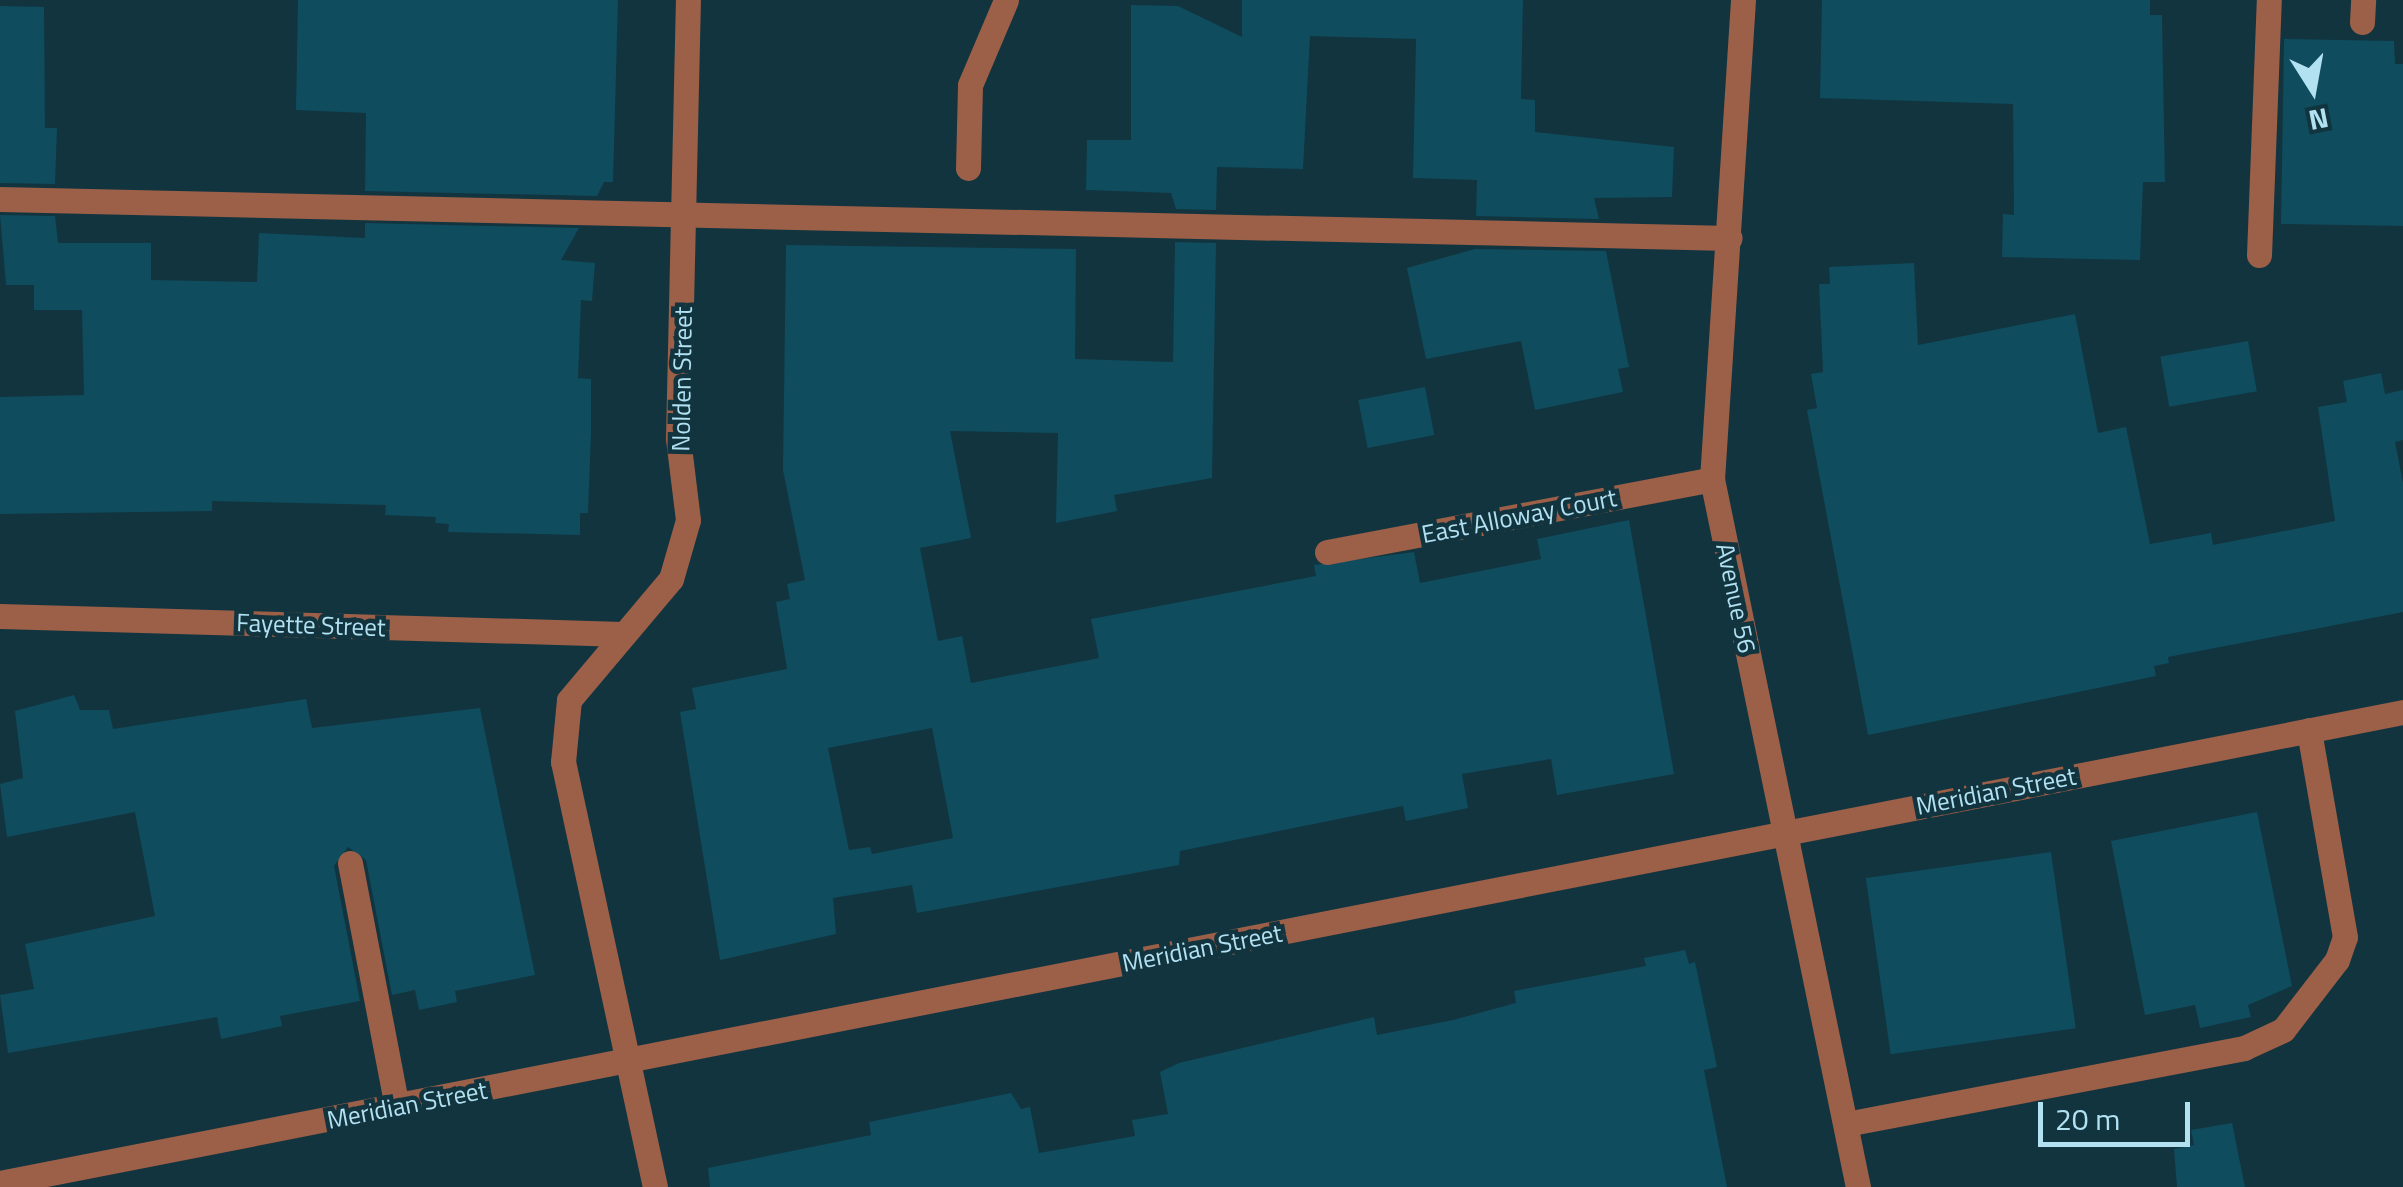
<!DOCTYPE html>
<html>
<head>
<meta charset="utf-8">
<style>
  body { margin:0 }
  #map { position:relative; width:2403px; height:1187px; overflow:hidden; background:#12343f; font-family:"Titillium Web",sans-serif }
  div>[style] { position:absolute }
  .building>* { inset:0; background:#0f4c5d; transform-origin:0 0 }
  .minor>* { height:25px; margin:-12.5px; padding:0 12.5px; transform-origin:12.5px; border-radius:12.5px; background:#9c5f48 }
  span { translate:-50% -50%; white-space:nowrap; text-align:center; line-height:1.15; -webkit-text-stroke:9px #12343f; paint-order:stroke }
  .street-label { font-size:25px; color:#b2e1f2 }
  .north { position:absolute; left:2263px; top:40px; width:100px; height:100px; -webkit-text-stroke:8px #12343f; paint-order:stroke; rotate:169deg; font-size:28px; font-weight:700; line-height:40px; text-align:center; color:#b2e1f2 }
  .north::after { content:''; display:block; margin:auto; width:35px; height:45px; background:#b2e1f2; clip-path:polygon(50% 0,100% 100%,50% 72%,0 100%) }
  .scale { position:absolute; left:2038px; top:1102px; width:152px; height:45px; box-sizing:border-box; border:5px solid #b2e1f2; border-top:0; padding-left:12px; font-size:30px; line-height:35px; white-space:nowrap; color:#b2e1f2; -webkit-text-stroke:8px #12343f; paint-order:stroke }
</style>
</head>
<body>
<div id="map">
  <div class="building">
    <div style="clip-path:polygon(298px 0,618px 0,613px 182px,604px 182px,597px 196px,365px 191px,366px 113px,296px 110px)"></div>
    <div style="clip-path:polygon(1242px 0,1523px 0,1521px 99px,1535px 100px,1535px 132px,1674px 147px,1672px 197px,1594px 198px,1599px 219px,1476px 216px,1477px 180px,1413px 178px,1416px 39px,1310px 36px,1303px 169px,1217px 167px,1216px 210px,1176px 209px,1171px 193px,1086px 190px,1087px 140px,1131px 140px,1131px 5px,1178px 6px,1242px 37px)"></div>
    <div style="clip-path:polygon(1822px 0,2150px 0,2150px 15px,2162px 15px,2165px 182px,2143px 182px,2140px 260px,2002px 257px,2003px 214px,2014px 215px,2013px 104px,1820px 98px)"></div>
    <div style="clip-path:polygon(0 6px,44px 7px,45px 128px,57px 128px,55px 184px,0 183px)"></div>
    <div style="clip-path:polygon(2284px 39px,2394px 41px,2395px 64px,2403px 64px,2403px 226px,2281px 224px)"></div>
    <div style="clip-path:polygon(0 215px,55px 216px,58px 243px,151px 243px,151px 280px,257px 282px,259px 233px,365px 238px,365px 223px,579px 228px,561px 260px,595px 263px,592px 301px,581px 300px,578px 378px,591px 379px,591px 434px,588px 513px,580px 513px,580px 535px,448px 532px,449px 524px,435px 523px,436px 517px,385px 515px,386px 505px,212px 501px,212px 511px,0 514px,0 397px,84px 395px,82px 310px,34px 310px,34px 285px,6px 285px)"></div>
    <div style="clip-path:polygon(evenodd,1175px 242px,1216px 243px,1212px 478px,1114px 495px,1117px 511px,1056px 523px,1058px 433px,950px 431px,971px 538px,920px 548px,938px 641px,962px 636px,971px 683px,1099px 658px,1091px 619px,1316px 576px,1314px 565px,1414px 552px,1420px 583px,1541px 559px,1537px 539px,1629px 520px,1674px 774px,1557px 795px,1551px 759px,1462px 774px,1468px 808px,1406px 821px,1403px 806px,1180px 851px,1179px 865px,917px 913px,912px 885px,833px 898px,836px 934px,720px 960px,680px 712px,696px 709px,692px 688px,787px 669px,776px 602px,790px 599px,787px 584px,805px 580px,783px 470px,786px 245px,1076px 249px,1075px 359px,1173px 362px,1175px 242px,932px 728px,953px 838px,872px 854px,870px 847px,849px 850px,828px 748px,932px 728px)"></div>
    <div style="clip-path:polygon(1475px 249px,1606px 251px,1629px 367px,1618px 369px,1623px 392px,1535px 410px,1521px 341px,1426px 359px,1407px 268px)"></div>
    <div style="clip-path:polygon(1914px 263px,1918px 345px,2075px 314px,2098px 433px,2126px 427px,2150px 544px,2211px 533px,2213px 545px,2335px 521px,2318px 407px,2347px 402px,2343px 381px,2381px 373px,2385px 394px,2403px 390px,2403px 440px,2395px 442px,2403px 483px,2403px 612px,2168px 657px,2169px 663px,2154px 666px,2156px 676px,1868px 735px,1807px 410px,1817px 408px,1811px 374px,1823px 372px,1819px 284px,1830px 284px,1829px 267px)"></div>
    <div style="left:2248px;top:341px;width:51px;height:89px;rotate:80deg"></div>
    <div style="left:1425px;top:387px;width:49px;height:68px;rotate:79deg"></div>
    <div style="clip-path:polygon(74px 695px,80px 710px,109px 710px,113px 729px,306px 699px,312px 728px,480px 708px,535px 975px,455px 991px,457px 1002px,419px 1010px,415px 990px,392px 995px,366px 860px,348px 847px,334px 866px,360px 1001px,280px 1016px,282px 1026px,221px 1039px,217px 1017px,8px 1053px,0 995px,34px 989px,25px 944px,155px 916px,135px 812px,7px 837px,0 784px,23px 778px,15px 711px)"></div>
    <div style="clip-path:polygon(2257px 812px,2292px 986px,2248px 1005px,2251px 1017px,2200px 1028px,2195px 1005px,2145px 1015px,2111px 841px)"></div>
    <div style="left:2051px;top:852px;width:178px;height:187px;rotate:82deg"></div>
    <div style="clip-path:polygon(1685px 950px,1689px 964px,1695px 962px,1717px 1067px,1704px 1070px,1727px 1187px,710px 1187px,708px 1168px,871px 1135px,869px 1122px,1011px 1093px,1021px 1109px,1030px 1107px,1039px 1153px,1135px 1136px,1132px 1120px,1168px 1114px,1160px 1072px,1179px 1063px,1374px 1017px,1377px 1035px,1453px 1020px,1516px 1003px,1514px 991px,1646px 966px,1644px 958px)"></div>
    <div style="clip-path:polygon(2232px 1123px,2245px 1187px,2177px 1187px,2174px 1149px,2194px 1145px,2191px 1130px)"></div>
  </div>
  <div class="minor">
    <div style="left:1743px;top:0;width:480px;rotate:93.7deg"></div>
    <div style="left:1712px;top:479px;width:723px;rotate:78.35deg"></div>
    <div style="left:2362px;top:22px;width:22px;rotate:-87deg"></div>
    <div style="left:968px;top:168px;width:83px;rotate:-88.6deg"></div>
    <div style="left:970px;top:85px;width:92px;rotate:-67deg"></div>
    <div style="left:0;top:199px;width:1730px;rotate:1.29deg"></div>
    <div style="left:2259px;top:255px;width:255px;rotate:-87.8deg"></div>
    <div style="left:1327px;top:552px;width:392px;rotate:-10.7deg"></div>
    <div style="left:0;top:616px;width:623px;rotate:1.65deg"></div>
    <div style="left:350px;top:863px;width:248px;rotate:79.1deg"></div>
    <div style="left:1846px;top:1124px;width:405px;rotate:-10.8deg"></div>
    <div style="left:2244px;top:1048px;width:43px;rotate:-24.8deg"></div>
    <div style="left:2283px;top:1030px;width:88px;rotate:-52.4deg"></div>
    <div style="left:2337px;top:960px;width:24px;rotate:-71deg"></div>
    <div style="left:2345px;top:937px;width:210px;rotate:-99.9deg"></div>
    <div style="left:0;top:1183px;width:2449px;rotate:-11.09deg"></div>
    <div style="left:655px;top:1187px;width:435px;rotate:-102.2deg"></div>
    <div style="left:563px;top:762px;width:62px;rotate:-84.5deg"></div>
    <div style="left:569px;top:700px;width:158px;rotate:-49.9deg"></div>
    <div style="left:671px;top:579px;width:61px;rotate:-73.9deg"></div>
    <div style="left:688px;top:520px;width:83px;rotate:-97deg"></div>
    <div style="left:678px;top:438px;width:438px;rotate:-88.7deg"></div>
  </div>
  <div class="street-label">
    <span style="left:682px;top:379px;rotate:-89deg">Nolden Street</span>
    <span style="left:1519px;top:516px;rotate:-11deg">East Alloway Court</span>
    <span style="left:1736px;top:598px;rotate:78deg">Avenue 56</span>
    <span style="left:311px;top:625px;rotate:2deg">Fayette Street</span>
    <span style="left:1996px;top:791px;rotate:-11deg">Meridian Street</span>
    <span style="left:1202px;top:948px;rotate:-11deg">Meridian Street</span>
    <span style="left:407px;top:1105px;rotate:-11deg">Meridian Street</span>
  </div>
  <div class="north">N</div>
  <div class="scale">20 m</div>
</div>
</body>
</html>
